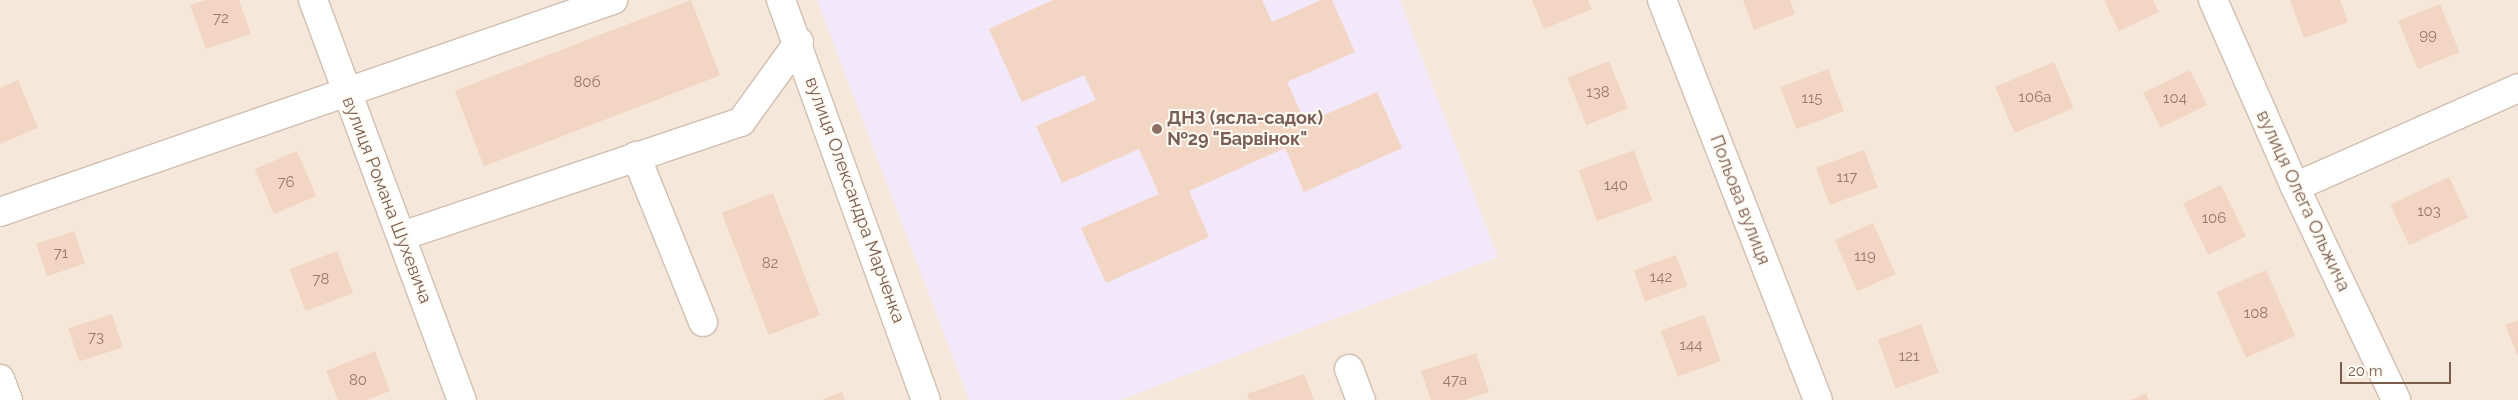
<!DOCTYPE html>
<html>
<head>
<meta charset="utf-8">
<style>
  body { margin:0 }
  #map { position:relative; width:2518px; height:400px; overflow:hidden; background:#fdf6ec; font-family:Raleway,sans-serif }
  div>[style] { position:absolute }
  .residential>* { inset:0; background:#f5e8da; transform-origin:0 0 }
  .education>* { inset:0; background:#f3e8fa }
  .building>* { inset:0; background:#f3d5c3; transform-origin:0 0 }
  .roads { filter:drop-shadow(1px 0 #d1beb0) drop-shadow(-1px 0 #d1beb0) drop-shadow(0 1px #d1beb0) drop-shadow(0 -1px #d1beb0) }
  .minor>* { height:28px; margin:-14px; padding:0 14px; transform-origin:14px; border-radius:14px; background:#fff }
  .dots>* { width:14px; height:14px; translate:-50% -50%; box-sizing:border-box; border:2px solid #fffaf3; border-radius:50% }
  span { translate:-50% -50%; white-space:nowrap; text-align:center; line-height:1.15; -webkit-text-stroke:4px #fffaf3; paint-order:stroke }
  .number-label { font-size:15px; color:#987a6a }
  .number-label span { -webkit-text-stroke-width:0 }
  .education-label { font-size:18px; color:#785e54; font-weight:700 }
  .left { translate:0 -50%; text-align:left }
  .street-label { font-size:18px; color:#7a5c4d }
  .scale { position:absolute; left:2340px; top:362px; width:111px; height:22px; box-sizing:border-box; border:2px solid #7a5c4d; border-top:0; padding-left:6px; font-size:15px; line-height:18px; white-space:nowrap; color:#7a5c4d; -webkit-text-stroke:4px #fffaf3; paint-order:stroke }
</style>
</head>
<body>
<div id="map">
  <div class="residential">
    <div style="left:0;top:0;width:2518px;height:400px"></div>
  </div>
  <div class="education">
    <div style="clip-path:polygon(817px 0,1400px 0,1498px 257px,1120px 400px,969px 400px)"></div>
  </div>
  <div class="building">
    <div style="clip-path:polygon(206px 0,239px 0,251px 34px,206px 49px,190px 5px)"></div>
    <div style="left:691px;top:0;width:81px;height:253px;rotate:69deg"></div>
    <div style="clip-path:polygon(1053px 0,1262px 0,1272px 22px,1321px 0,1332px 0,1355px 52px,1287px 82px,1306px 123px,1377px 92px,1402px 148px,1304px 192px,1285px 148px,1189px 191px,1209px 237px,1106px 283px,1081px 228px,1159px 194px,1139px 149px,1062px 183px,1036px 126px,1096px 100px,1084px 75px,1022px 102px,989px 29px)"></div>
    <div style="clip-path:polygon(1532px 0,1588px 0,1592px 9px,1544px 29px)"></div>
    <div style="clip-path:polygon(1743px 0,1790px 0,1795px 14px,1754px 30px)"></div>
    <div style="clip-path:polygon(2104px 0,2153px 0,2159px 12px,2119px 31px)"></div>
    <div style="clip-path:polygon(2290px 0,2340px 0,2348px 22px,2304px 38px)"></div>
    <div style="left:2440px;top:4px;width:52px;height:45px;rotate:68deg"></div>
    <div style="left:1609px;top:61px;width:51px;height:45px;rotate:68deg"></div>
    <div style="left:2054px;top:62px;width:50px;height:64px;rotate:67deg"></div>
    <div style="left:1828px;top:69px;width:45px;height:51px;rotate:69deg"></div>
    <div style="left:2190px;top:70px;width:39px;height:52px;rotate:64deg"></div>
    <div style="clip-path:polygon(18px 80px,38px 128px,0 144px,0 88px)"></div>
    <div style="left:1634px;top:150px;width:54px;height:59px;rotate:70deg"></div>
    <div style="left:1864px;top:150px;width:40px;height:51px;rotate:70deg"></div>
    <div style="left:297px;top:151px;width:49px;height:46px;rotate:67deg"></div>
    <div style="left:2449px;top:177px;width:45px;height:65px;rotate:65deg"></div>
    <div style="left:2221px;top:185px;width:57px;height:42px;rotate:64deg"></div>
    <div style="left:773px;top:193px;width:131px;height:55px;rotate:69deg"></div>
    <div style="left:1873px;top:223px;width:56px;height:42px;rotate:66deg"></div>
    <div style="left:74px;top:231px;width:34px;height:40px;rotate:71deg"></div>
    <div style="left:337px;top:251px;width:45px;height:51px;rotate:69deg"></div>
    <div style="left:1676px;top:255px;width:33px;height:45px;rotate:70deg"></div>
    <div style="left:2266px;top:270px;width:72px;height:54px;rotate:66deg"></div>
    <div style="left:112px;top:314px;width:35px;height:46px;rotate:72deg"></div>
    <div style="left:1704px;top:315px;width:49px;height:46px;rotate:70deg"></div>
    <div style="clip-path:polygon(2518px 320px,2518px 357px,2505px 325px)"></div>
    <div style="left:1921px;top:324px;width:52px;height:46px;rotate:70deg"></div>
    <div style="clip-path:polygon(375px 351px,390px 391px,367px 400px,338px 400px,326px 371px)"></div>
    <div style="clip-path:polygon(1476px 353px,1489px 392px,1465px 400px,1431px 400px,1421px 371px)"></div>
    <div style="clip-path:polygon(1304px 374px,1314px 400px,1249px 400px,1247px 394px)"></div>
    <div style="clip-path:polygon(842px 392px,845px 400px,821px 400px)"></div>
    <div style="clip-path:polygon(2146px 393px,2149px 400px,2130px 400px)"></div>
  </div>
  <div class="roads">
    <div class="minor">
      <div style="left:313px;top:0;width:427px;rotate:69.6deg"></div>
      <div style="left:781px;top:0;width:425px;rotate:70.1deg"></div>
      <div style="left:1662px;top:0;width:429px;rotate:68.7deg"></div>
      <div style="left:2213px;top:0;width:204px;rotate:66.3deg"></div>
      <div style="left:2295px;top:187px;width:236px;rotate:64.6deg"></div>
      <div style="left:636px;top:156px;width:179px;rotate:68deg"></div>
      <div style="left:2295px;top:187px;width:244px;rotate:-23.9deg"></div>
      <div style="left:0;top:212px;width:649px;rotate:-19.08deg"></div>
      <div style="left:402px;top:236px;width:358px;rotate:-18.6deg"></div>
      <div style="left:741px;top:122px;width:99px;rotate:-54.1deg"></div>
      <div style="left:1349px;top:369px;width:33px;rotate:69deg"></div>
      <div style="left:0;top:379px;width:22px;rotate:69deg"></div>
    </div>
  </div>
  <div class="dots">
    <div style="left:1157px;top:129px;background:#8d6e63"></div>
  </div>
  <div class="number-label">
    <span style="left:221px;top:19px">72</span>
    <span style="left:2428px;top:36px">99</span>
    <span style="left:587px;top:83px">80б</span>
    <span style="left:1598px;top:93px">138</span>
    <span style="left:2035px;top:98px">106а</span>
    <span style="left:1812px;top:99px">115</span>
    <span style="left:2175px;top:99px">104</span>
    <span style="left:1847px;top:178px">117</span>
    <span style="left:286px;top:183px">76</span>
    <span style="left:1616px;top:186px">140</span>
    <span style="left:2429px;top:212px">103</span>
    <span style="left:2214px;top:219px">106</span>
    <span style="left:61px;top:254px">71</span>
    <span style="left:1865px;top:257px">119</span>
    <span style="left:770px;top:264px">82</span>
    <span style="left:1661px;top:278px">142</span>
    <span style="left:321px;top:280px">78</span>
    <span style="left:2256px;top:314px">108</span>
    <span style="left:96px;top:338px">73</span>
    <span style="left:1691px;top:346px">144</span>
    <span style="left:1909px;top:357px">121</span>
    <span style="left:358px;top:381px">80</span>
    <span style="left:1455px;top:381px">47а</span>
  </div>
  <div class="education-label">
    <span class="left" style="left:1167px;top:129px">ДНЗ (ясла-садок)<br>№29 "Барвінок"</span>
  </div>
  <div class="street-label">
    <span style="left:387px;top:200px;rotate:69deg">вулиця Романа Шухевича</span>
    <span style="left:855px;top:200px;rotate:70deg">вулиця Олександра Марченка</span>
    <span style="left:1740px;top:200px;rotate:69deg">Польова вулиця</span>
    <span style="left:2303px;top:201px;rotate:65deg">вулиця Олега Ольжича</span>
  </div>
  <div class="scale">20 m</div>
</div>
</body>
</html>
